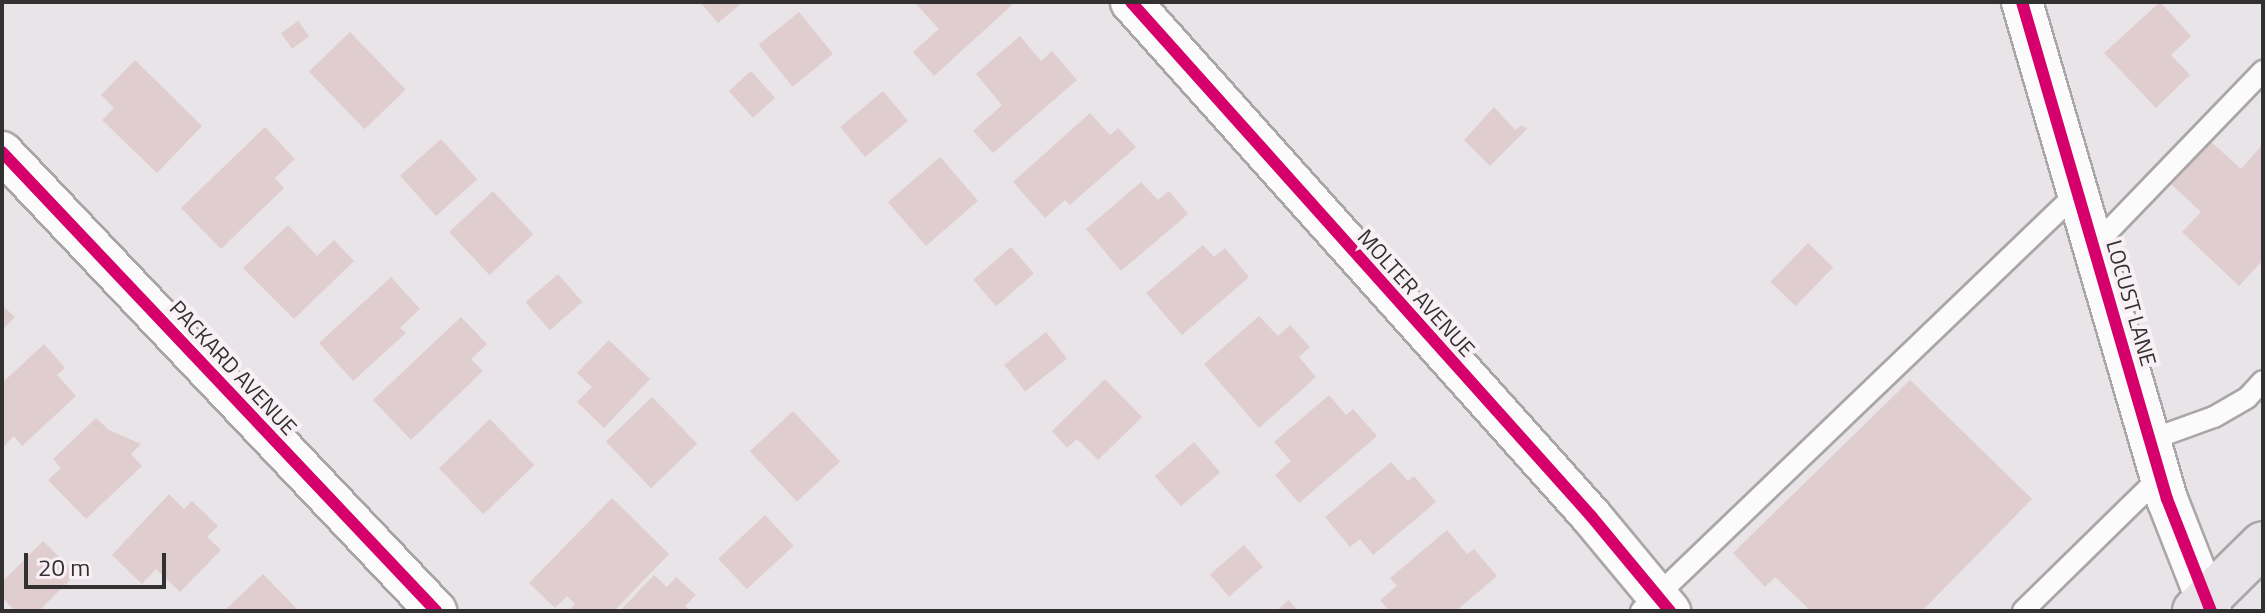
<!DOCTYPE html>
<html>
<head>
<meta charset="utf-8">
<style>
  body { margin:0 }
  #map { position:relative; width:2265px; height:613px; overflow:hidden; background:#e9e4e7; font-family:"Titillium Web",sans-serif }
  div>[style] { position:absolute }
  .building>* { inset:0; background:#e0cdd0; transform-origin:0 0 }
  .roads { filter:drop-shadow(2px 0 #aaa6a8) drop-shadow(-2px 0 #aaa6a8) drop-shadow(0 2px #aaa6a8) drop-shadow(0 -2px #aaa6a8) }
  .lane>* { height:20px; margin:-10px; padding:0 10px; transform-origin:10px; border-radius:10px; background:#fcfbfb }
  .street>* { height:40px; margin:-20px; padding:0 20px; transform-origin:20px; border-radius:20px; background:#fcfbfb }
  .primary>* { height:44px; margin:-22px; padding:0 22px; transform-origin:22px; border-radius:22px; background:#e8e3e9 }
  .cycleway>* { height:12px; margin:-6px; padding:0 6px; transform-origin:6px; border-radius:6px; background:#d6006c }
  span { translate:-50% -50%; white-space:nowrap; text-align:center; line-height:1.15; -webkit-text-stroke:8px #f8f0f4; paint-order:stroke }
  .street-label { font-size:22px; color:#333031 }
  .frame { position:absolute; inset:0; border:4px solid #333031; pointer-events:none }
  .scale { position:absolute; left:24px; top:553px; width:142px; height:36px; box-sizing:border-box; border:4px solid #333031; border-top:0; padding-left:10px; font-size:24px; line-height:28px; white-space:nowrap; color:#333031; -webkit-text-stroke:6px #f8f0f4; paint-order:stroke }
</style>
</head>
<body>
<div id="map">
  <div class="building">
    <div style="clip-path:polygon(700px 2px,743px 2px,718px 23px)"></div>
    <div style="clip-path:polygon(914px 2px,1009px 2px,1012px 5px,934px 76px,913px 52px,939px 29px)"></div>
    <div style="clip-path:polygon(2160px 2px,2191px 36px,2171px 55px,2190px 75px,2156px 108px,2104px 53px)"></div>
    <div style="left:799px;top:12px;width:54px;height:52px;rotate:51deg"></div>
    <div style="left:298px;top:21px;width:19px;height:21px;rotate:54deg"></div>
    <div style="left:350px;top:32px;width:80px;height:57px;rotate:46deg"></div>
    <div style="clip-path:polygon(1020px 36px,1041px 61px,1052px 51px,1077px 80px,993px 153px,973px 131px,1002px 105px,976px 74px)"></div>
    <div style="clip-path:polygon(135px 60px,202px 126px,157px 173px,102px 120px,114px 108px,101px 95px)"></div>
    <div style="left:751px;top:71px;width:36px;height:30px;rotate:48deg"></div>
    <div style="left:883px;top:91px;width:39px;height:56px;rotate:50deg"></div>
    <div style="clip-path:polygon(1494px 107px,1515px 130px,1522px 125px,1527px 129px,1490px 166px,1464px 140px)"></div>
    <div style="clip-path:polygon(1090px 113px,1110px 135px,1118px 128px,1136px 147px,1070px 205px,1065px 200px,1045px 218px,1013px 182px)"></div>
    <div style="clip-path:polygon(265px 127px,295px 159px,275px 178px,284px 188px,221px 249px,181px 208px)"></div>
    <div style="clip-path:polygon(2198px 130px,2241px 169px,2263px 144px,2263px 260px,2239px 286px,2182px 232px,2201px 212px,2158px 172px)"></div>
    <div style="left:441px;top:139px;width:54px;height:55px;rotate:48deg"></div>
    <div style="left:940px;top:157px;width:58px;height:69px;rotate:49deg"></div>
    <div style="clip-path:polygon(1141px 182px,1158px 200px,1169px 191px,1188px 214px,1121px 271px,1086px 229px)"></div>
    <div style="left:493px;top:191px;width:59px;height:60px;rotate:47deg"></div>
    <div style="clip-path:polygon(288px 225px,317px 256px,334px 240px,354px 261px,294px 319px,243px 268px)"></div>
    <div style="left:1808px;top:243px;width:35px;height:54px;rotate:44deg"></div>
    <div style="clip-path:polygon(1203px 245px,1214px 257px,1225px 248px,1249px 277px,1182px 335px,1146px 293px)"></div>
    <div style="left:1011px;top:247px;width:35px;height:50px;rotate:49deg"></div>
    <div style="left:558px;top:274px;width:37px;height:43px;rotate:49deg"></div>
    <div style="clip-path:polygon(391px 277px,420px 309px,400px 328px,406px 333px,353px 381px,319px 343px)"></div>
    <div style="clip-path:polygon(2px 305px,15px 317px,2px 330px)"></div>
    <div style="clip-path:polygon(1259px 316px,1278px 336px,1290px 325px,1310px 347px,1299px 357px,1316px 377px,1259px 428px,1204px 364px)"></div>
    <div style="clip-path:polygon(461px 317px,487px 344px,471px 359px,483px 371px,411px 440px,373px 400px)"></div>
    <div style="left:1046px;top:332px;width:34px;height:53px;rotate:52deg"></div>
    <div style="clip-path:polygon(609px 340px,650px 379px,604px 428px,577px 402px,592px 387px,577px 373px)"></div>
    <div style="clip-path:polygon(44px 344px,65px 368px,57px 375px,76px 396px,22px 446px,14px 436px,2px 448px,2px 383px)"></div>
    <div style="clip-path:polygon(1105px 379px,1142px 417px,1098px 460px,1077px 439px,1067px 448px,1052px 431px)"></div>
    <div style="clip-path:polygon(1910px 380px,2032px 499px,1922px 611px,1811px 611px,1775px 577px,1765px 587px,1733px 553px)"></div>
    <div style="clip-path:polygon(1329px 395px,1346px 415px,1353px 409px,1377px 436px,1299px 503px,1275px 475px,1291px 461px,1274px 442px)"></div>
    <div style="left:652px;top:397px;width:65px;height:64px;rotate:46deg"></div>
    <div style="left:793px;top:411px;width:69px;height:59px;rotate:47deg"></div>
    <div style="clip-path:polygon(96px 418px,109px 430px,141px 444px,131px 454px,142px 466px,86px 519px,48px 480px,61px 468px,53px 459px)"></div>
    <div style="left:490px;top:419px;width:64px;height:71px;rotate:46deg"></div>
    <div style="left:1194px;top:442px;width:40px;height:52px;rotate:49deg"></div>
    <div style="clip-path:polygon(1391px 462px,1408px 481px,1414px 476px,1436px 502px,1373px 555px,1360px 539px,1350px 547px,1325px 517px)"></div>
    <div style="clip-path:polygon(169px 494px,184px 509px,192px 501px,218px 526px,207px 537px,221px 550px,180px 592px,156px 569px,142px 584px,112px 555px)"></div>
    <div style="clip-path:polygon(612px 498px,669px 554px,614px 611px,568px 611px,575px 604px,567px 596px,555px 608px,529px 583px)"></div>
    <div style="left:765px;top:515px;width:42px;height:64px;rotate:47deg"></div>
    <div style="clip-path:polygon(1447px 530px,1467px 554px,1474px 549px,1497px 576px,1456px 611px,1389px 611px,1380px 600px,1397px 586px,1390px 578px)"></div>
    <div style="clip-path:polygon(43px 541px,76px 574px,39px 611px,15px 611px,2px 597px,2px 582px)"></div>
    <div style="left:1244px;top:545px;width:29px;height:45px;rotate:49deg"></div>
    <div style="clip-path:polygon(263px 574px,299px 611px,224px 611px)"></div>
    <div style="clip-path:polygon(654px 575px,667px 587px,676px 577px,696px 595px,685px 606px,691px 611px,620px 611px)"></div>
    <div style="clip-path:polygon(1289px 600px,1298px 611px,1276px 611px)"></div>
  </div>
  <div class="roads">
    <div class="lane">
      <div style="left:2093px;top:247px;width:245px;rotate:-46deg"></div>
      <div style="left:2150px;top:440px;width:68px;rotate:-19.8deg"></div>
      <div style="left:2214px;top:417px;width:38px;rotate:-30deg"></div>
      <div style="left:2247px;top:398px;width:23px;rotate:-47deg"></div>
      <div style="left:1641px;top:611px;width:605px;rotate:-43.8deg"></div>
      <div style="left:2023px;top:611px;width:192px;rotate:-44.4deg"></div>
    </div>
    <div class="street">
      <div style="left:1131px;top:2px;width:690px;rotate:48.17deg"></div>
      <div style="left:1591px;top:516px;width:124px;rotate:50.3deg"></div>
      <div style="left:2022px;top:2px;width:518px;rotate:73.74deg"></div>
      <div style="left:2167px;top:499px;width:120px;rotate:68.6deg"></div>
      <div style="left:2px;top:152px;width:632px;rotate:46.6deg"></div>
    </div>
    <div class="primary">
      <div style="left:2195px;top:611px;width:95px;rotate:-44.6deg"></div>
    </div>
  </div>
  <div class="cycleway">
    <div style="left:1131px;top:2px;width:690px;rotate:48.17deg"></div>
    <div style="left:1591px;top:516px;width:124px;rotate:50.3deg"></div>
    <div style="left:2022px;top:2px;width:518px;rotate:73.74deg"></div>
    <div style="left:2167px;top:499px;width:120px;rotate:68.6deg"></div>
    <div style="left:2px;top:152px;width:632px;rotate:46.6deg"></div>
  </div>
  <div class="street-label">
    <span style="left:1416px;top:293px;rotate:48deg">MOLTER AVENUE</span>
    <span style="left:2131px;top:303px;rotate:74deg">LOCUST LANE</span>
    <span style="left:233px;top:368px;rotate:47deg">PACKARD AVENUE</span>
  </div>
  <div class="frame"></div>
  <div class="scale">20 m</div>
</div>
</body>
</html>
